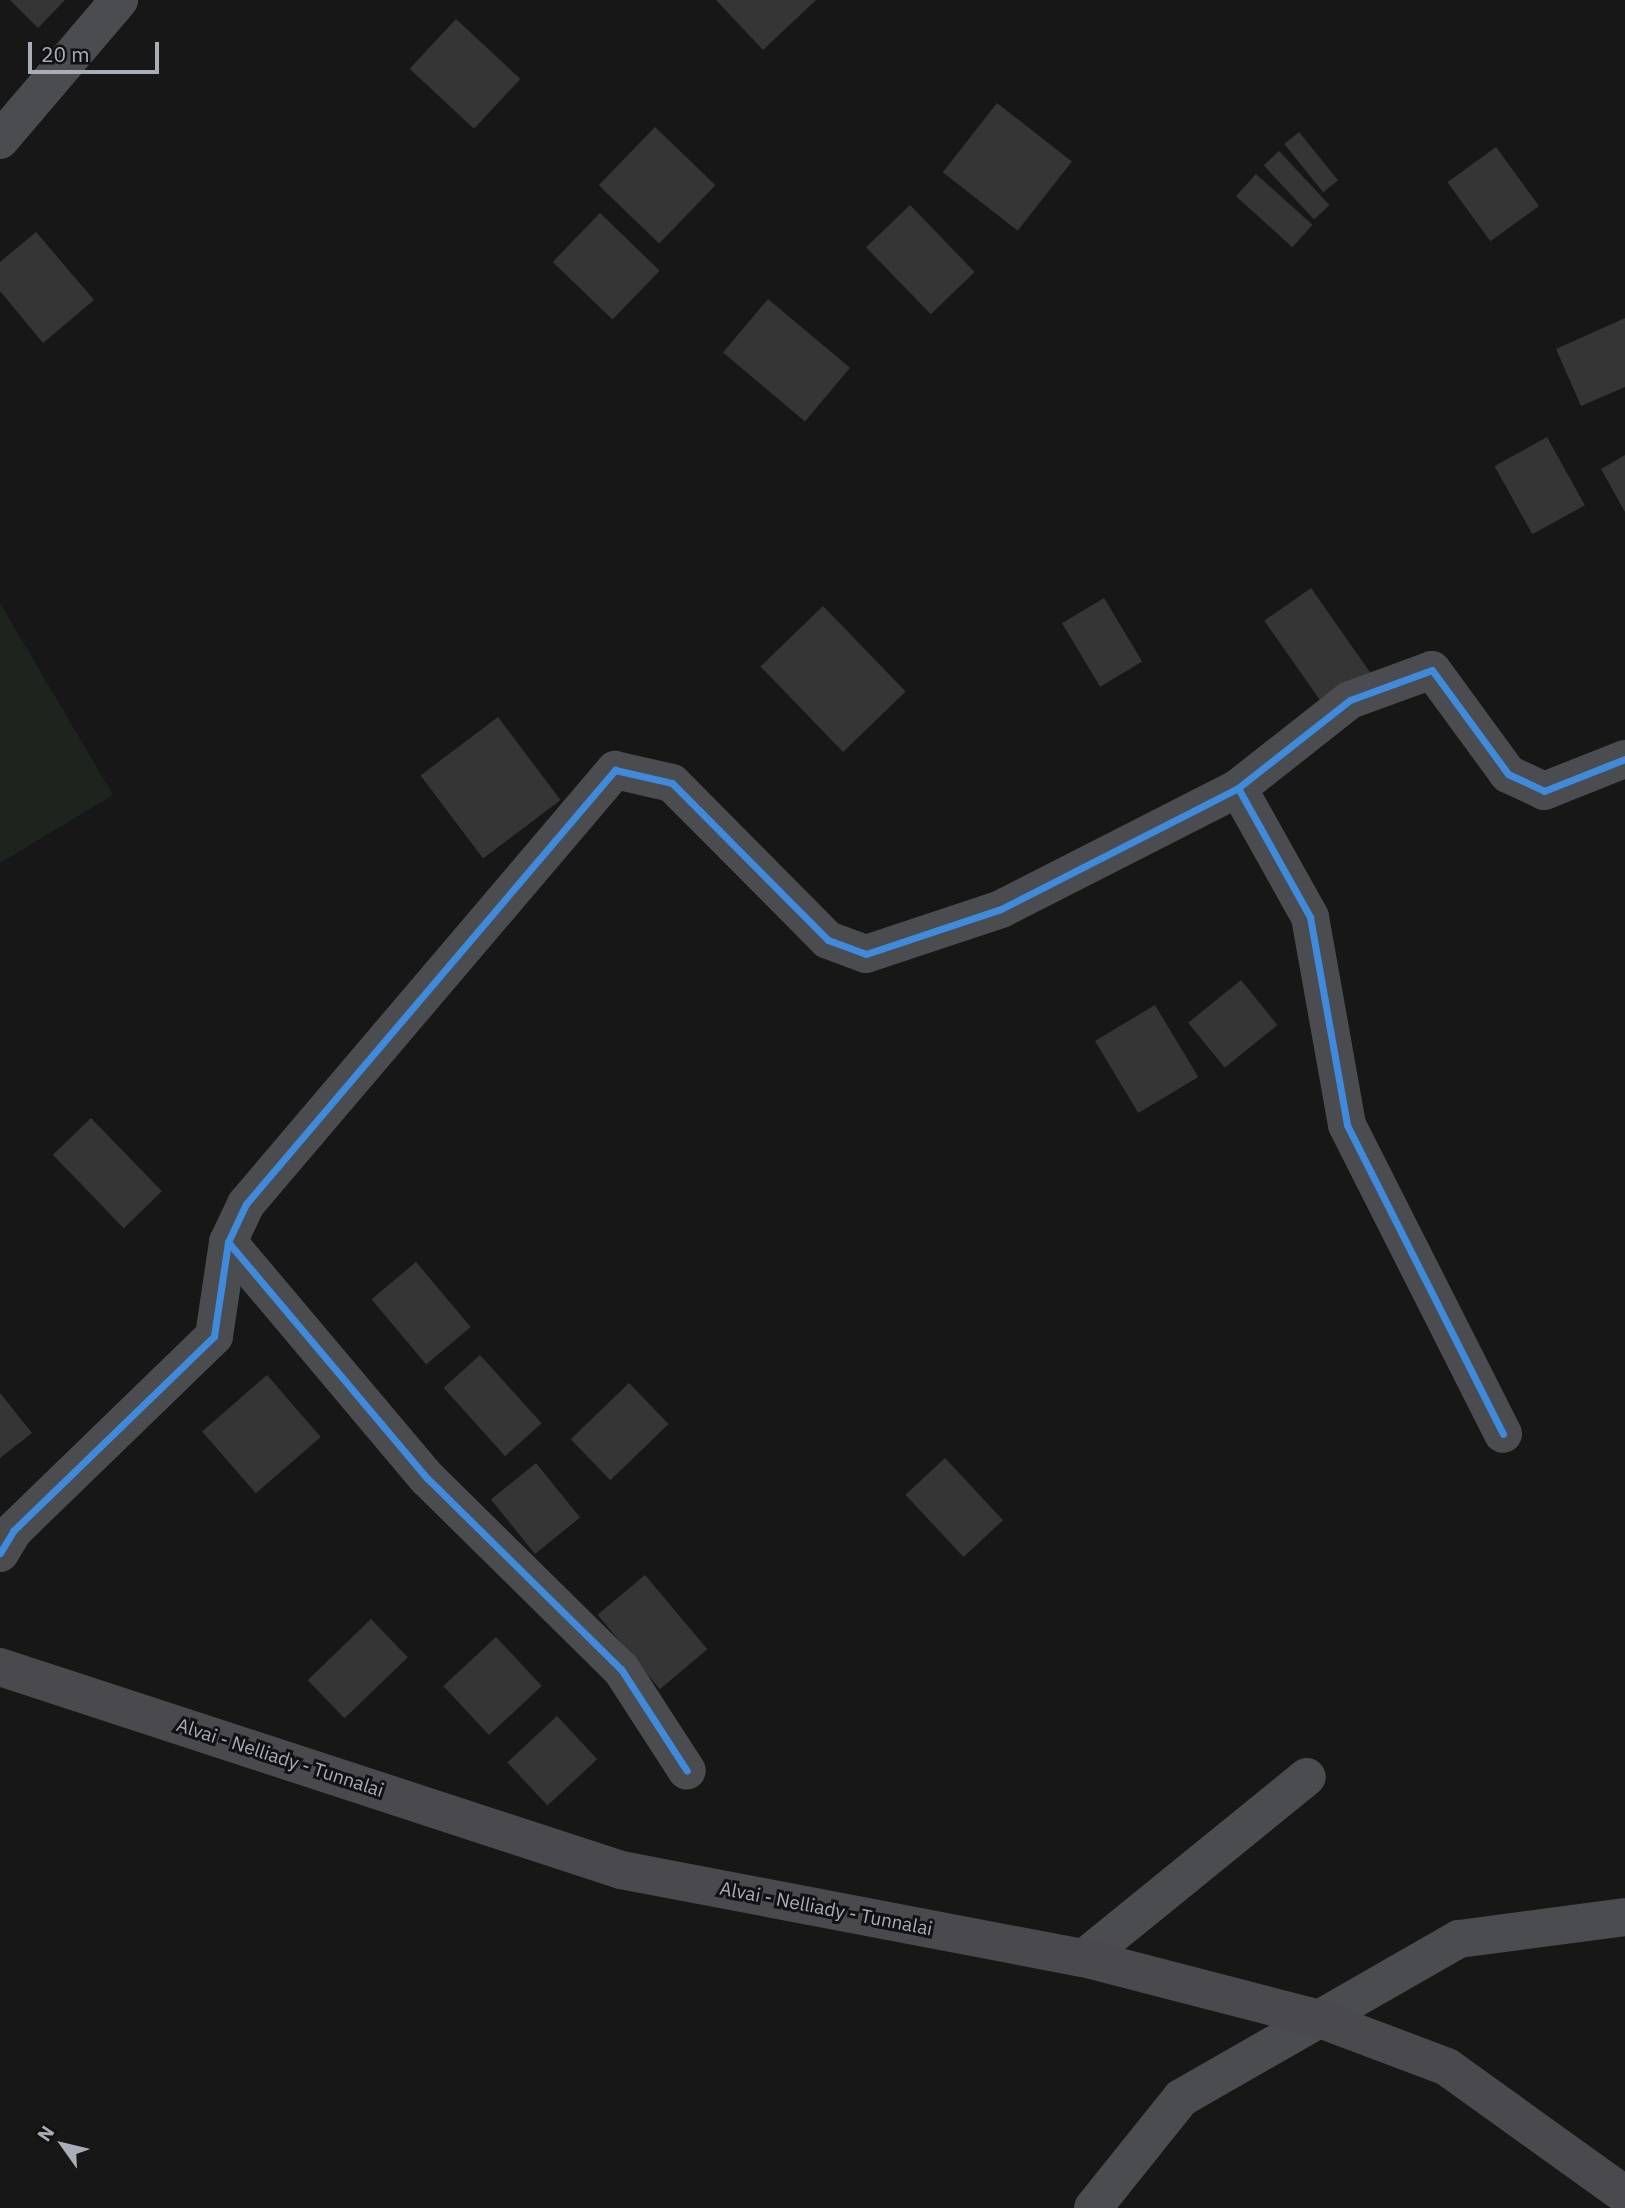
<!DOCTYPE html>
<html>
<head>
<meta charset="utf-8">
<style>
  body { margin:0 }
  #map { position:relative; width:1625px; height:2208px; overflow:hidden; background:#171717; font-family:"IBM Plex Sans",sans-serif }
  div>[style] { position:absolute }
  .green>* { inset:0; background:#1d241e }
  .building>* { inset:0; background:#353536; transform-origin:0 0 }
  .minor>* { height:38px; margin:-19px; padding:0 19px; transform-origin:19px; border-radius:19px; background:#4b4c50 }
  .secondary>* { height:38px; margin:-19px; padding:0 19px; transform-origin:19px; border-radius:19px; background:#4a4a4e }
  .cycleway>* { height:7px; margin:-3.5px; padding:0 3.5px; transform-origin:3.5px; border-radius:3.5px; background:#408adc }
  span { translate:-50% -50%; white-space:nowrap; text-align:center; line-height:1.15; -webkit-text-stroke:6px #111113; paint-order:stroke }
  .street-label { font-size:19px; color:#a8adb8 }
  .north { position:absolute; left:28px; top:2110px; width:70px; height:70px; -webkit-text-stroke:5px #111113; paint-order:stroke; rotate:304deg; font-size:19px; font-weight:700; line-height:28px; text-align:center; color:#a8adb8 }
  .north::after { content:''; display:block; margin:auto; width:24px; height:32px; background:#a8adb8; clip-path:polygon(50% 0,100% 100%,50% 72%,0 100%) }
  .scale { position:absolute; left:28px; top:42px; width:131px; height:32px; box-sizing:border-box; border:4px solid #a8adb8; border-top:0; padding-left:9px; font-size:21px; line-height:24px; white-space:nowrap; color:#a8adb8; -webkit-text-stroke:5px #111113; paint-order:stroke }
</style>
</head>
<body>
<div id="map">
  <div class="green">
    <div style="clip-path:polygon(0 603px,113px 795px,0 863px)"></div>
  </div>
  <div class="building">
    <div style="clip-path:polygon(10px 0,65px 0,38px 28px)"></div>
    <div style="clip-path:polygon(716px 0,816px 0,763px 50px)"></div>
    <div style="left:456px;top:19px;width:88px;height:68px;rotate:43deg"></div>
    <div style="left:997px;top:103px;width:95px;height:88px;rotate:38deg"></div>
    <div style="left:655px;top:127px;width:84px;height:81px;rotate:44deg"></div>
    <div style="left:1299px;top:132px;width:62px;height:19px;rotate:51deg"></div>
    <div style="left:1496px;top:147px;width:73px;height:60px;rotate:54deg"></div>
    <div style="left:1279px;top:151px;width:74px;height:21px;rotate:47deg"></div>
    <div style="left:1256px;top:174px;width:76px;height:30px;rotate:42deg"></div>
    <div style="left:910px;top:205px;width:93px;height:61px;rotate:46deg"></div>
    <div style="left:600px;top:213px;width:83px;height:68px;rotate:44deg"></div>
    <div style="clip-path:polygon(36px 232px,94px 300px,43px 343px,0 291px,0 262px)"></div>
    <div style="left:768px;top:299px;width:107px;height:70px;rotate:40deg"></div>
    <div style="clip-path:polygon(1625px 318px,1625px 387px,1581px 406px,1556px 349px)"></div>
    <div style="left:1547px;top:437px;width:78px;height:60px;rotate:61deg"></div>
    <div style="clip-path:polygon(1625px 455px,1625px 512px,1601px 469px)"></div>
    <div style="left:1311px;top:588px;width:105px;height:57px;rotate:55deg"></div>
    <div style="left:1104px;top:598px;width:74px;height:49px;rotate:59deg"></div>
    <div style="left:823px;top:606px;width:119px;height:87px;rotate:46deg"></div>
    <div style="left:498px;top:717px;width:104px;height:97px;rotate:53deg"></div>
    <div style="left:1241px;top:980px;width:58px;height:68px;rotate:51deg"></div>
    <div style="left:1155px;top:1005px;width:84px;height:70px;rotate:59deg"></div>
    <div style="left:91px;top:1118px;width:102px;height:53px;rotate:46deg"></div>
    <div style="left:416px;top:1262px;width:85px;height:58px;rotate:50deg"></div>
    <div style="left:480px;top:1355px;width:92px;height:49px;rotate:48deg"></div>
    <div style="left:267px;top:1375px;width:82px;height:86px;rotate:49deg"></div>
    <div style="left:629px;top:1383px;width:57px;height:81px;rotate:46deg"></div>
    <div style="clip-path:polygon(0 1393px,32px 1433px,0 1458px)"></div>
    <div style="left:945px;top:1458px;width:85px;height:54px;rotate:47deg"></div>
    <div style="left:536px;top:1463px;width:70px;height:58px;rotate:51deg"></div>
    <div style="left:645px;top:1575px;width:97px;height:62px;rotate:50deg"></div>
    <div style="left:371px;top:1619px;width:53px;height:88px;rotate:46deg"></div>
    <div style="left:496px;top:1637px;width:67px;height:72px;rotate:47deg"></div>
    <div style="left:557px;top:1716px;width:59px;height:68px;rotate:47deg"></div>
  </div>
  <div class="minor">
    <div style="left:0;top:140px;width:184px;rotate:-49.6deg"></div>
    <div style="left:1238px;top:788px;width:148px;rotate:60.8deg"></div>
    <div style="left:1310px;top:917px;width:211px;rotate:79.9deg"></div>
    <div style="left:1347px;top:1125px;width:346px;rotate:63.2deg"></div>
    <div style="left:228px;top:1242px;width:309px;rotate:49.9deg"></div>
    <div style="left:427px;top:1478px;width:272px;rotate:44.6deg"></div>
    <div style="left:621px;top:1669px;width:121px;rotate:57.1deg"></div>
    <div style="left:0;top:1553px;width:26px;rotate:-59deg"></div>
    <div style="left:13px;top:1531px;width:280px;rotate:-44.1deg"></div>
    <div style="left:214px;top:1336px;width:95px;rotate:-81.5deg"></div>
    <div style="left:228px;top:1242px;width:42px;rotate:-64.7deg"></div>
    <div style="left:246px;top:1204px;width:570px;rotate:-49.63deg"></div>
    <div style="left:615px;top:770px;width:58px;rotate:12.8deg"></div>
    <div style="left:672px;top:783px;width:221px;rotate:45.2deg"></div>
    <div style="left:828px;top:940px;width:40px;rotate:20.2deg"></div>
    <div style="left:866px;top:954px;width:142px;rotate:-18.4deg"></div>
    <div style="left:1001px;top:909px;width:266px;rotate:-27deg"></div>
    <div style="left:1238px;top:788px;width:142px;rotate:-38.2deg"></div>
    <div style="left:1350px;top:700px;width:87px;rotate:-20.1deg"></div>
    <div style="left:1432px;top:670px;width:129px;rotate:53.8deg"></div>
    <div style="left:1508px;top:774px;width:40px;rotate:25deg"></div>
    <div style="left:1544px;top:791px;width:87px;rotate:-21.6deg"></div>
    <div style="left:1084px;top:1958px;width:287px;rotate:-39.1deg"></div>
    <div style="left:1093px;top:2208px;width:141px;rotate:-51.3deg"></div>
    <div style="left:1181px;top:2098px;width:320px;rotate:-29.8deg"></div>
    <div style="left:1459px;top:1939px;width:167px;rotate:-7.5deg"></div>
  </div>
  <div class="secondary">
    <div style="left:0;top:1667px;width:653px;rotate:18.1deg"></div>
    <div style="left:621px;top:1870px;width:471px;rotate:10.8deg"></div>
    <div style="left:1084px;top:1958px;width:244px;rotate:14.5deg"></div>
    <div style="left:1320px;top:2019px;width:136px;rotate:20.7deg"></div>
    <div style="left:1447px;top:2067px;width:219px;rotate:35.7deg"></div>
  </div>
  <div class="cycleway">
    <div style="left:1238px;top:788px;width:148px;rotate:60.8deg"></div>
    <div style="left:1310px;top:917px;width:211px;rotate:79.9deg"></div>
    <div style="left:1347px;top:1125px;width:346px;rotate:63.2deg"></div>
    <div style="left:228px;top:1242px;width:309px;rotate:49.9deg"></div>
    <div style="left:427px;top:1478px;width:272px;rotate:44.6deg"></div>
    <div style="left:621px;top:1669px;width:121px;rotate:57.1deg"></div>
    <div style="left:0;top:1553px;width:26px;rotate:-59deg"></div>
    <div style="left:13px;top:1531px;width:280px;rotate:-44.1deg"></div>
    <div style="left:214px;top:1336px;width:95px;rotate:-81.5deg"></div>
    <div style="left:228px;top:1242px;width:42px;rotate:-64.7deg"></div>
    <div style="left:246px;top:1204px;width:570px;rotate:-49.63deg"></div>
    <div style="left:615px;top:770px;width:58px;rotate:12.8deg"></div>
    <div style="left:672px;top:783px;width:221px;rotate:45.2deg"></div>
    <div style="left:828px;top:940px;width:40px;rotate:20.2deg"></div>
    <div style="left:866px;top:954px;width:142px;rotate:-18.4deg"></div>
    <div style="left:1001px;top:909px;width:266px;rotate:-27deg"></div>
    <div style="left:1238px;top:788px;width:142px;rotate:-38.2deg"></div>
    <div style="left:1350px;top:700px;width:87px;rotate:-20.1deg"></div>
    <div style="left:1432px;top:670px;width:129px;rotate:53.8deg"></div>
    <div style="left:1508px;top:774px;width:40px;rotate:25deg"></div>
    <div style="left:1544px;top:791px;width:87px;rotate:-21.6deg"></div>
  </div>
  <div class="street-label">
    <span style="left:280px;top:1758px;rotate:18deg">Alvai - Nelliady - Tunnalai</span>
    <span style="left:826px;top:1909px;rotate:11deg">Alvai - Nelliady - Tunnalai</span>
  </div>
  <div class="north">N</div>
  <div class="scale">20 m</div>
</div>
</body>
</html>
